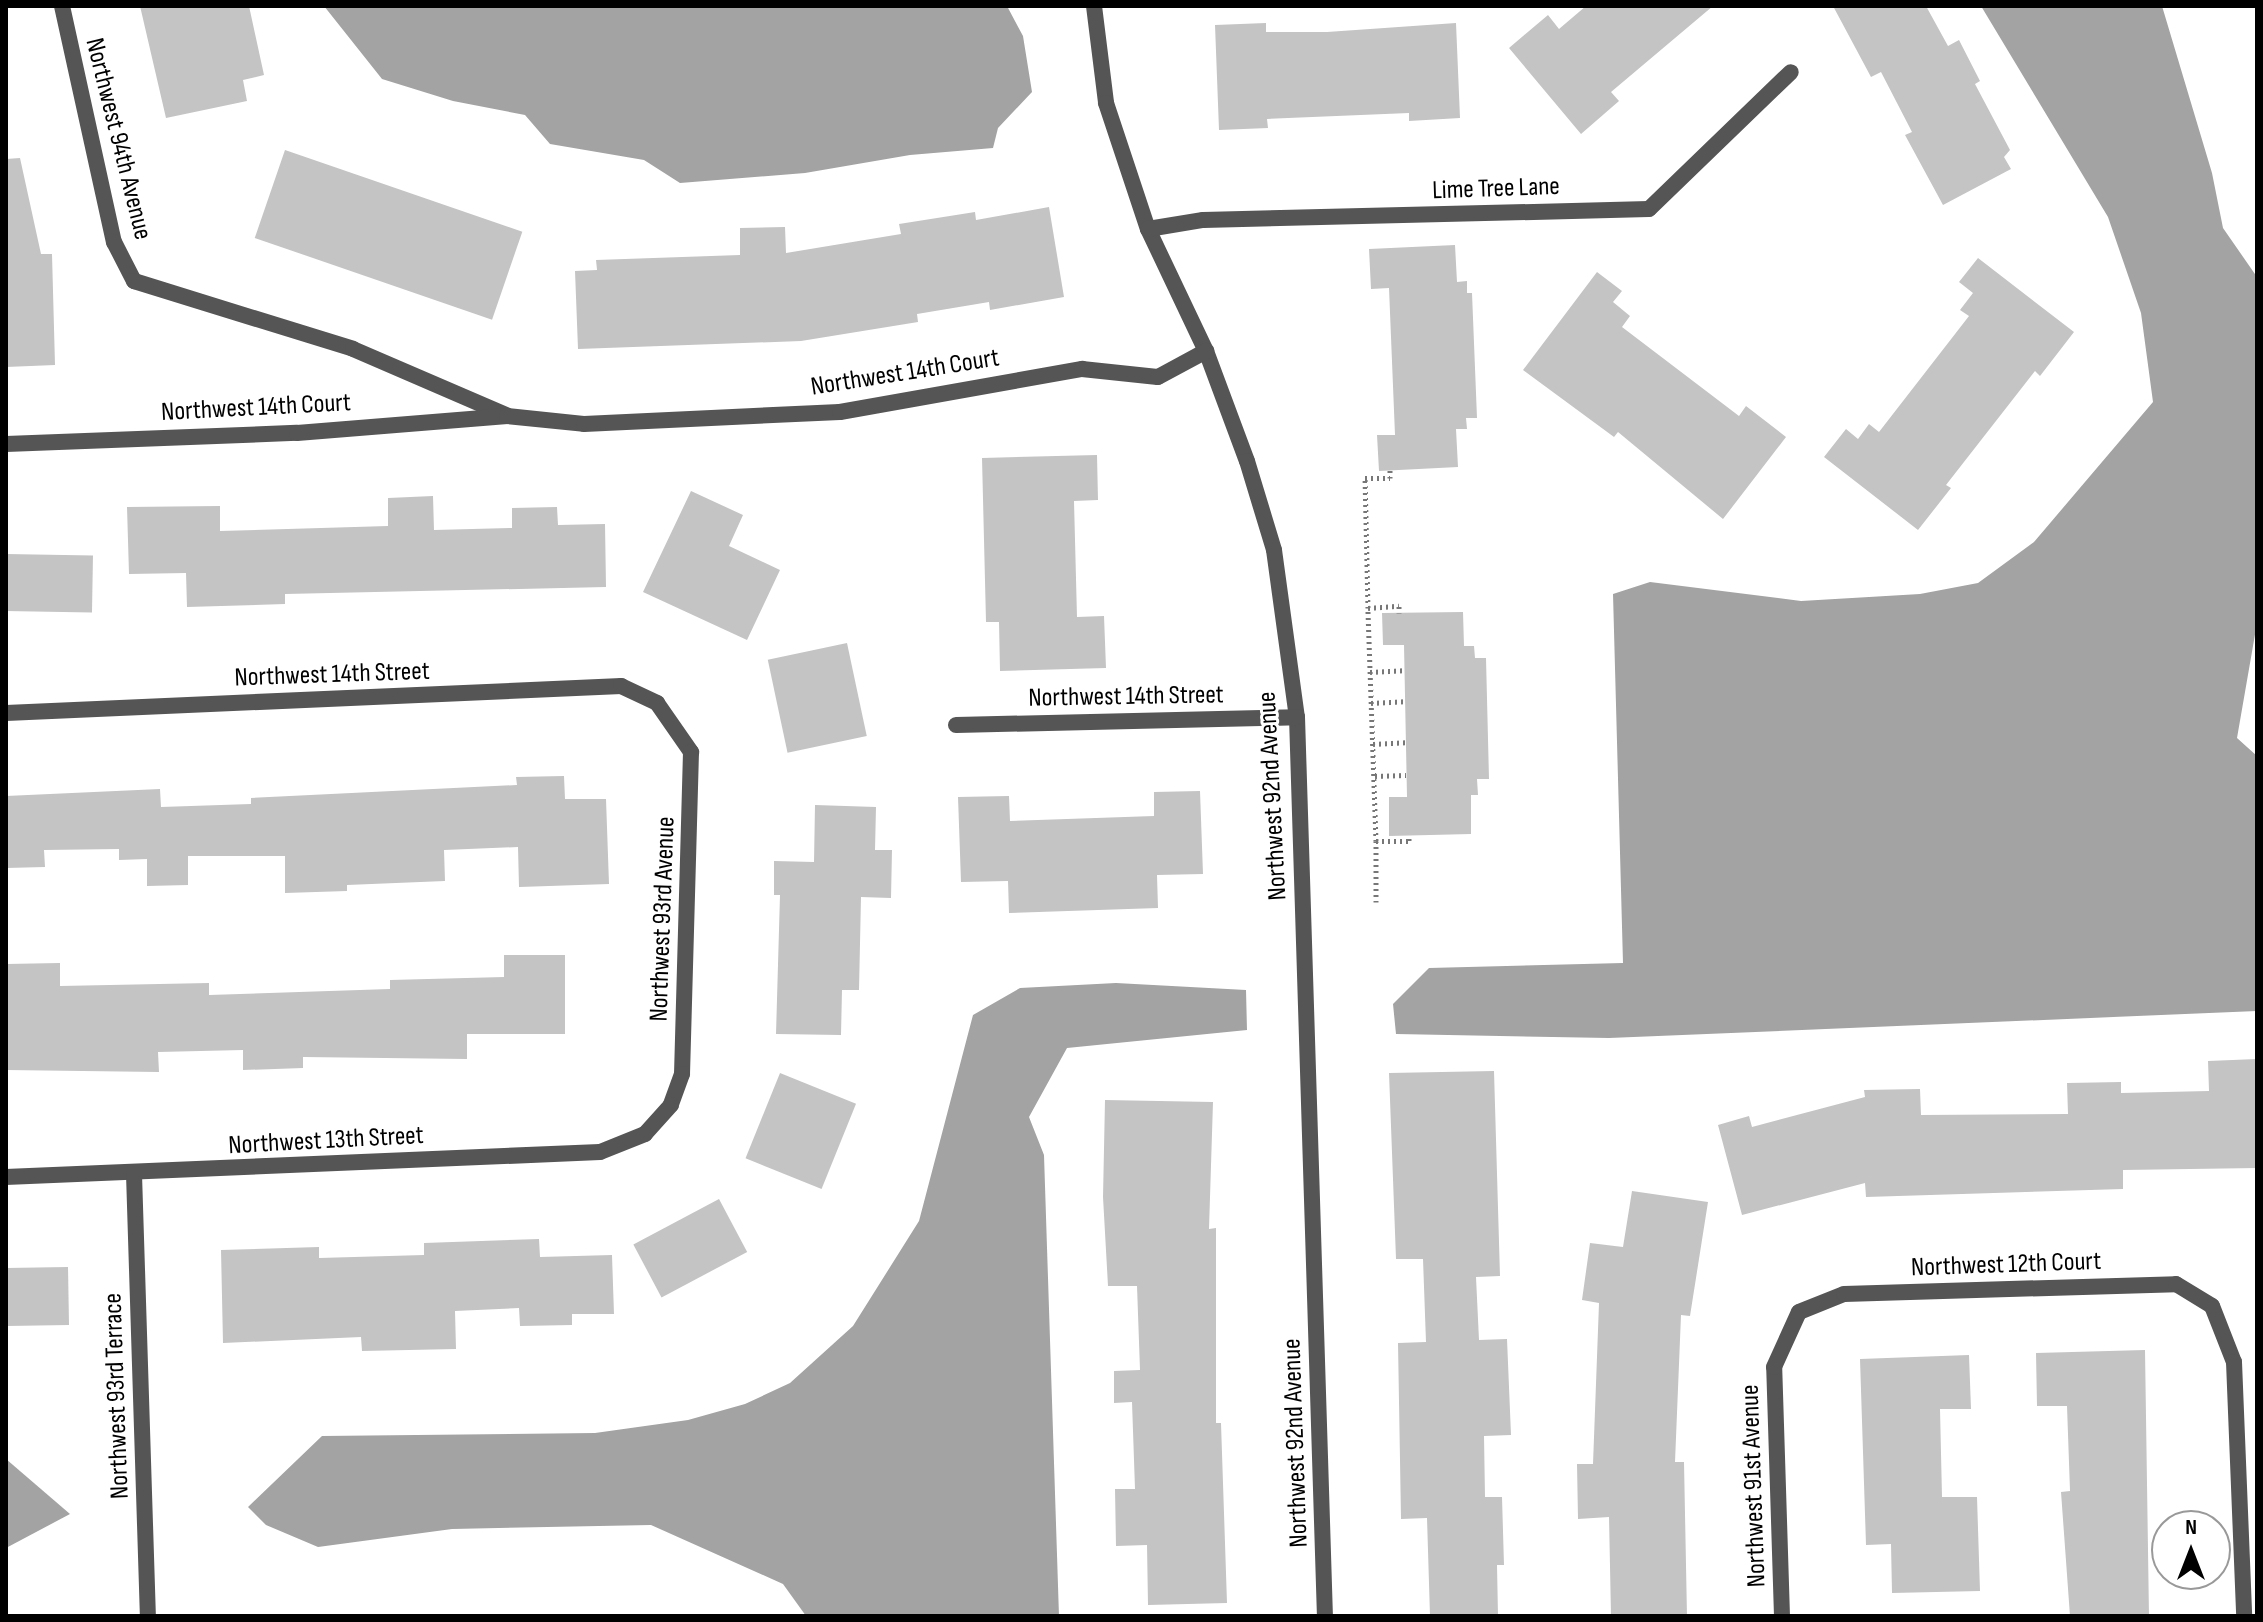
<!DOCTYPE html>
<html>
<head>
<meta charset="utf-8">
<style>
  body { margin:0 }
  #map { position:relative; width:2263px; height:1622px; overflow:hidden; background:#fff; font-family:"Sofia Sans Condensed",sans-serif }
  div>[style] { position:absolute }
  .water>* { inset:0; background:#a3a3a3 }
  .building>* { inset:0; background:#c4c4c4; transform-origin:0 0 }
  .path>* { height:5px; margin-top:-2.5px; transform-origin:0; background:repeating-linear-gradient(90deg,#777 0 2px,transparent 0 6px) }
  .minor>* { height:16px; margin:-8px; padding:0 8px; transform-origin:8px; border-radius:8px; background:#555 }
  span { translate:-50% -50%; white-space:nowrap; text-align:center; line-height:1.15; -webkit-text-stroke:6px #fff; paint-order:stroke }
  .street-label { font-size:26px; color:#000 }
  .frame { position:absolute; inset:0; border:8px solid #000; pointer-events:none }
  .north { position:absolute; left:2151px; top:1510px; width:80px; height:80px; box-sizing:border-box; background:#fff; border:2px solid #999; border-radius:50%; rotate:0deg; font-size:22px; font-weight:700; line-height:32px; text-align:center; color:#000 }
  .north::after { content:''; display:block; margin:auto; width:28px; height:36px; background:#000; clip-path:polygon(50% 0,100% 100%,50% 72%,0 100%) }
</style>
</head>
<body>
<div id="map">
  <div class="water">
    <div style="clip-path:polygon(324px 6px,1007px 6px,1023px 36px,1032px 92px,998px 128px,993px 148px,910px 155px,805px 173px,680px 183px,644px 160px,550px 144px,525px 115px,453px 101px,382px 79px)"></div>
    <div style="clip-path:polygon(1981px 6px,2162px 6px,2212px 173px,2223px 228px,2257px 277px,2257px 623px,2237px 738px,2257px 756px,2257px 1011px,1609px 1038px,1396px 1034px,1393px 1004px,1429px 968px,1623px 963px,1613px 594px,1650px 582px,1801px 601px,1920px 594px,1978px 583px,2034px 542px,2153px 402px,2141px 313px,2108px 217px)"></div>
    <div style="clip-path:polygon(1116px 983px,1246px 990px,1247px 1030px,1067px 1048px,1029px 1117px,1044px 1155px,1059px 1616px,806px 1616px,783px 1584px,651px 1525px,452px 1529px,318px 1547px,266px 1525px,248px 1507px,322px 1436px,595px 1433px,688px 1420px,745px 1404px,790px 1383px,853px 1326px,919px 1221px,973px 1015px,1020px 988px)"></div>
    <div style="clip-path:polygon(6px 1459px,70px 1514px,6px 1548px)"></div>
  </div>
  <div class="building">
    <div style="clip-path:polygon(140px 6px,249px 6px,264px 75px,243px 80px,247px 101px,166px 118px)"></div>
    <div style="clip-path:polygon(1586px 6px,1713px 6px,1611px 92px,1619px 101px,1581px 134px,1509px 48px,1548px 15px,1559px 29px)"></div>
    <div style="clip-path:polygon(1833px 6px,1926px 6px,1948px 46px,1959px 40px,1980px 81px,1975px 84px,2010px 150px,2004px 157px,2011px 169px,1943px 205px,1905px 135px,1912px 132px,1881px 72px,1871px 77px)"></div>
    <div style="clip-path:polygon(1266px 23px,1266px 32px,1327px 32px,1456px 23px,1460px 118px,1409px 121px,1409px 113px,1267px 119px,1268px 128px,1219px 130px,1215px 25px)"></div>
    <div style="left:285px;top:150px;width:251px;height:93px;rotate:19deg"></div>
    <div style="clip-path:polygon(20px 158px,41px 254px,52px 254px,55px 365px,6px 367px,6px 159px)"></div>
    <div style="clip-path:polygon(1049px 207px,1064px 297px,990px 310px,989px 302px,917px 314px,918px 322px,801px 341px,578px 349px,575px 271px,597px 270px,596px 260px,740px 255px,740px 228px,785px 227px,786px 253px,901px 234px,899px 224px,975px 212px,976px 220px)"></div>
    <div style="clip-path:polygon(1455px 245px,1457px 282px,1467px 281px,1467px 293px,1472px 293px,1477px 418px,1466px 418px,1467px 429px,1456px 429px,1458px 467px,1379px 471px,1377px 435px,1395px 435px,1389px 288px,1371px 289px,1369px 249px)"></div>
    <div style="clip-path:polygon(1978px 258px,2074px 332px,2040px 376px,2035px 371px,1946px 485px,1951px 488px,1918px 530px,1824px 457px,1846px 429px,1858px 439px,1869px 424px,1879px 432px,1969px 316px,1960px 310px,1973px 293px,1959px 282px)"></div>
    <div style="clip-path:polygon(1597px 272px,1622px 291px,1613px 302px,1630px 316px,1622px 327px,1739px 416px,1746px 406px,1786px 437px,1723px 519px,1618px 432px,1614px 437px,1523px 370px)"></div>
    <div style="clip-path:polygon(1097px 455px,1098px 500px,1074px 501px,1077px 617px,1104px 616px,1106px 668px,1000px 671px,999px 622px,986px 622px,982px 458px)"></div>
    <div style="clip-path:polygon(691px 491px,743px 515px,729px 546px,780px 570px,747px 640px,643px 592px)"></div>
    <div style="clip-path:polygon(433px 496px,434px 530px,512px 528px,512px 508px,557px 507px,558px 525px,605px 524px,606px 587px,285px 594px,285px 604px,187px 607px,186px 573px,129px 574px,127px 507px,220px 506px,220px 531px,388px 526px,388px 498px)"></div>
    <div style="left:6px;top:554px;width:87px;height:57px;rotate:1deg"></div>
    <div style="clip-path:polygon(1463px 612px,1464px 646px,1474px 646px,1475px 658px,1486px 658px,1489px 779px,1477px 779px,1478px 795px,1471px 795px,1471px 834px,1389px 836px,1389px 797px,1407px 797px,1404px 645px,1383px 645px,1382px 613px)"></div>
    <div style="left:847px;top:643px;width:95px;height:81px;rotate:78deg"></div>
    <div style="clip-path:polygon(564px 776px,565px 799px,606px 799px,609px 884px,519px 887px,518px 847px,444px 850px,445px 881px,347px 885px,347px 891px,285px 893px,285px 856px,188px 856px,188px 885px,147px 886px,147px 859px,119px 860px,119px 849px,44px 850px,45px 867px,6px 868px,6px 796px,160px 789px,161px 807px,251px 804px,251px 798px,517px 785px,516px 777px)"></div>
    <div style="clip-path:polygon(1200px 791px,1203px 874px,1157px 875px,1158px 908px,1009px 913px,1008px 881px,961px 882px,958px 797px,1009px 796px,1010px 821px,1154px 816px,1154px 792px)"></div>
    <div style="clip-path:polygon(815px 805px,876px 807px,875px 850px,892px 850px,891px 898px,861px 897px,859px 990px,842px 990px,841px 1035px,776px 1034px,780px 895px,774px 895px,774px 861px,814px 862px)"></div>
    <div style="clip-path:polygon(504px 955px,565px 955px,565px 1034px,467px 1034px,467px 1059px,303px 1057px,303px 1068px,243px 1070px,243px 1050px,158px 1052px,159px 1072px,6px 1070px,6px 964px,60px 963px,60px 986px,209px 983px,209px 995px,390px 989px,390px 980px,504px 977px)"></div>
    <div style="clip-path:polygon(2257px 1059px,2257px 1168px,2123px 1170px,2123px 1189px,1866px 1197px,1865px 1183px,1742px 1215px,1718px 1125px,1749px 1116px,1752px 1127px,1865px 1097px,1864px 1090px,1920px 1089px,1921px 1115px,2068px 1114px,2067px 1083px,2121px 1082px,2121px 1093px,2209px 1091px,2208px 1061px)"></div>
    <div style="clip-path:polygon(1494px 1071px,1500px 1276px,1476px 1277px,1479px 1340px,1507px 1339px,1511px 1435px,1484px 1436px,1485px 1497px,1502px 1497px,1504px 1565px,1497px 1565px,1498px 1616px,1430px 1616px,1427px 1518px,1401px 1519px,1398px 1343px,1426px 1342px,1423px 1259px,1396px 1259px,1389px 1073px)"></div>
    <div style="left:780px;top:1073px;width:82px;height:92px;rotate:22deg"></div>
    <div style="clip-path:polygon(1105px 1100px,1213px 1102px,1209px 1229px,1216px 1228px,1216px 1423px,1221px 1423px,1227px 1603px,1148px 1605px,1147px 1545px,1116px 1546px,1115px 1489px,1135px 1489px,1132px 1402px,1114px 1403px,1114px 1371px,1140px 1370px,1137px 1286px,1108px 1286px,1103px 1197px)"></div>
    <div style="clip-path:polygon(1632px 1191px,1708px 1202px,1690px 1316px,1681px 1315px,1675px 1462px,1684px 1462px,1687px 1616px,1611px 1616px,1609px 1517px,1578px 1519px,1577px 1464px,1593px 1464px,1599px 1303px,1582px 1300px,1590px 1243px,1623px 1247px)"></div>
    <div style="left:719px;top:1199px;width:60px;height:97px;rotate:62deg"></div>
    <div style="clip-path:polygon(539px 1239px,540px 1257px,612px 1255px,614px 1314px,572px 1314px,572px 1325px,520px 1326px,519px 1308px,455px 1311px,456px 1349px,362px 1351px,361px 1337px,223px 1343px,221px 1250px,319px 1247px,319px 1258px,424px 1255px,424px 1243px)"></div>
    <div style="left:68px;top:1267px;width:58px;height:62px;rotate:89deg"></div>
    <div style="clip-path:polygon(2145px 1350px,2149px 1616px,2070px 1616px,2061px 1492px,2070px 1491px,2067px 1406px,2037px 1406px,2036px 1353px)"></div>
    <div style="clip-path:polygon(1969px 1355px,1971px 1409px,1940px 1409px,1942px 1497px,1977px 1497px,1980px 1591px,1892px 1593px,1891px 1544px,1866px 1545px,1860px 1359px)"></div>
  </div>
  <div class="path">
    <div style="left:1368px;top:608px;width:130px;rotate:-91.3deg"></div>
    <div style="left:1365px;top:478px;width:25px"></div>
    <div style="left:1390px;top:478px;width:8px;rotate:-90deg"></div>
    <div style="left:1370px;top:672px;width:34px;rotate:-3deg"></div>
    <div style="left:1371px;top:703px;width:34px;rotate:-3deg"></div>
    <div style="left:1373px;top:744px;width:33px;rotate:-3deg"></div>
    <div style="left:1375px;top:776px;width:31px;rotate:-2deg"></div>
    <div style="left:1376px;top:841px;width:233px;rotate:-92deg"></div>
    <div style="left:1368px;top:608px;width:31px;rotate:-4deg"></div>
    <div style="left:1399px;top:606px;width:7px;rotate:90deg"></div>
    <div style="left:1376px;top:902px;width:61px;rotate:-90deg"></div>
    <div style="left:1376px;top:841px;width:33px"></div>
    <div style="left:1409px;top:841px;width:6px;rotate:-90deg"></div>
  </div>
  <div class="minor">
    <div style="left:62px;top:6px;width:242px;rotate:77.6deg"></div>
    <div style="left:114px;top:242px;width:44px;rotate:62.9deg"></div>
    <div style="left:134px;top:281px;width:229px;rotate:17.2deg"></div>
    <div style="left:353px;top:349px;width:167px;rotate:23.3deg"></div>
    <div style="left:1094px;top:6px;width:98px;rotate:82.9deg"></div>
    <div style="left:1106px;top:103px;width:133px;rotate:71.6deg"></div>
    <div style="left:1148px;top:229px;width:135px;rotate:64.6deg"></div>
    <div style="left:1206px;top:351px;width:117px;rotate:69.6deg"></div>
    <div style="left:1247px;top:461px;width:93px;rotate:73.1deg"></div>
    <div style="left:1274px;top:550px;width:169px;rotate:82.2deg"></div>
    <div style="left:1297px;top:717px;width:899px;rotate:88.22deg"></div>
    <div style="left:1148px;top:229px;width:56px;rotate:-9.3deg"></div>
    <div style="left:1203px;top:220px;width:446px;rotate:-1.4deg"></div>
    <div style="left:1649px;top:209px;width:197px;rotate:-44deg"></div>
    <div style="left:6px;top:444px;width:291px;rotate:-2.2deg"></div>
    <div style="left:297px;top:433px;width:211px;rotate:-4.6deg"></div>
    <div style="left:507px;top:416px;width:77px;rotate:5.9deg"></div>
    <div style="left:584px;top:424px;width:256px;rotate:-2.7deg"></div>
    <div style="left:840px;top:412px;width:246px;rotate:-10.1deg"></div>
    <div style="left:1082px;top:369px;width:76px;rotate:6deg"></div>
    <div style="left:1158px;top:377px;width:55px;rotate:-28.4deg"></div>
    <div style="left:6px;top:713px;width:616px;rotate:-2.51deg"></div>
    <div style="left:621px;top:686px;width:40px;rotate:25deg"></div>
    <div style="left:657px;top:703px;width:60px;rotate:55.2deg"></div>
    <div style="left:691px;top:752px;width:322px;rotate:91.6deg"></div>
    <div style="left:682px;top:1074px;width:33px;rotate:110deg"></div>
    <div style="left:671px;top:1105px;width:39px;rotate:132deg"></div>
    <div style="left:645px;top:1134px;width:48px;rotate:158.2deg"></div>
    <div style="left:600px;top:1152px;width:595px;rotate:177.59deg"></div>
    <div style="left:956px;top:725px;width:341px;rotate:-1.3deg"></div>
    <div style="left:134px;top:1174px;width:442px;rotate:88.2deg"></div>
    <div style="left:1782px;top:1616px;width:249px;rotate:-91.8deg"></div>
    <div style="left:1774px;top:1367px;width:60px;rotate:-65.6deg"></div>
    <div style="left:1799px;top:1312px;width:48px;rotate:-21.8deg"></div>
    <div style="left:1844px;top:1294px;width:332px;rotate:-1.7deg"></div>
    <div style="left:2176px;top:1284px;width:42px;rotate:31.4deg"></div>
    <div style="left:2212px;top:1306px;width:60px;rotate:68.6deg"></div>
    <div style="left:2234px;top:1362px;width:254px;rotate:87.7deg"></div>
  </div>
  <div class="street-label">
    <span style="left:118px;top:139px;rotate:76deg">Northwest 94th Avenue</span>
    <span style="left:1496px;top:189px;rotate:-2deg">Lime Tree Lane</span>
    <span style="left:905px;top:373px;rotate:-9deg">Northwest 14th Court</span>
    <span style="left:256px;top:408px;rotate:-3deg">Northwest 14th Court</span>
    <span style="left:332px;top:675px;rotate:-2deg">Northwest 14th Street</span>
    <span style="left:1126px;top:697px;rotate:-1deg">Northwest 14th Street</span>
    <span style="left:1273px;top:796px;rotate:-93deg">Northwest 92nd Avenue</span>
    <span style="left:663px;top:919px;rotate:-88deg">Northwest 93rd Avenue</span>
    <span style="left:326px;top:1141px;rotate:-3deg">Northwest 13th Street</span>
    <span style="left:2006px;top:1265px;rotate:-2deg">Northwest 12th Court</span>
    <span style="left:117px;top:1396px;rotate:-92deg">Northwest 93rd Terrace</span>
    <span style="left:1296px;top:1443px;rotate:-92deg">Northwest 92nd Avenue</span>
    <span style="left:1754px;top:1486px;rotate:-92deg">Northwest 91st Avenue</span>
  </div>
  <div class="frame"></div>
  <div class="north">N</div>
</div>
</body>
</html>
